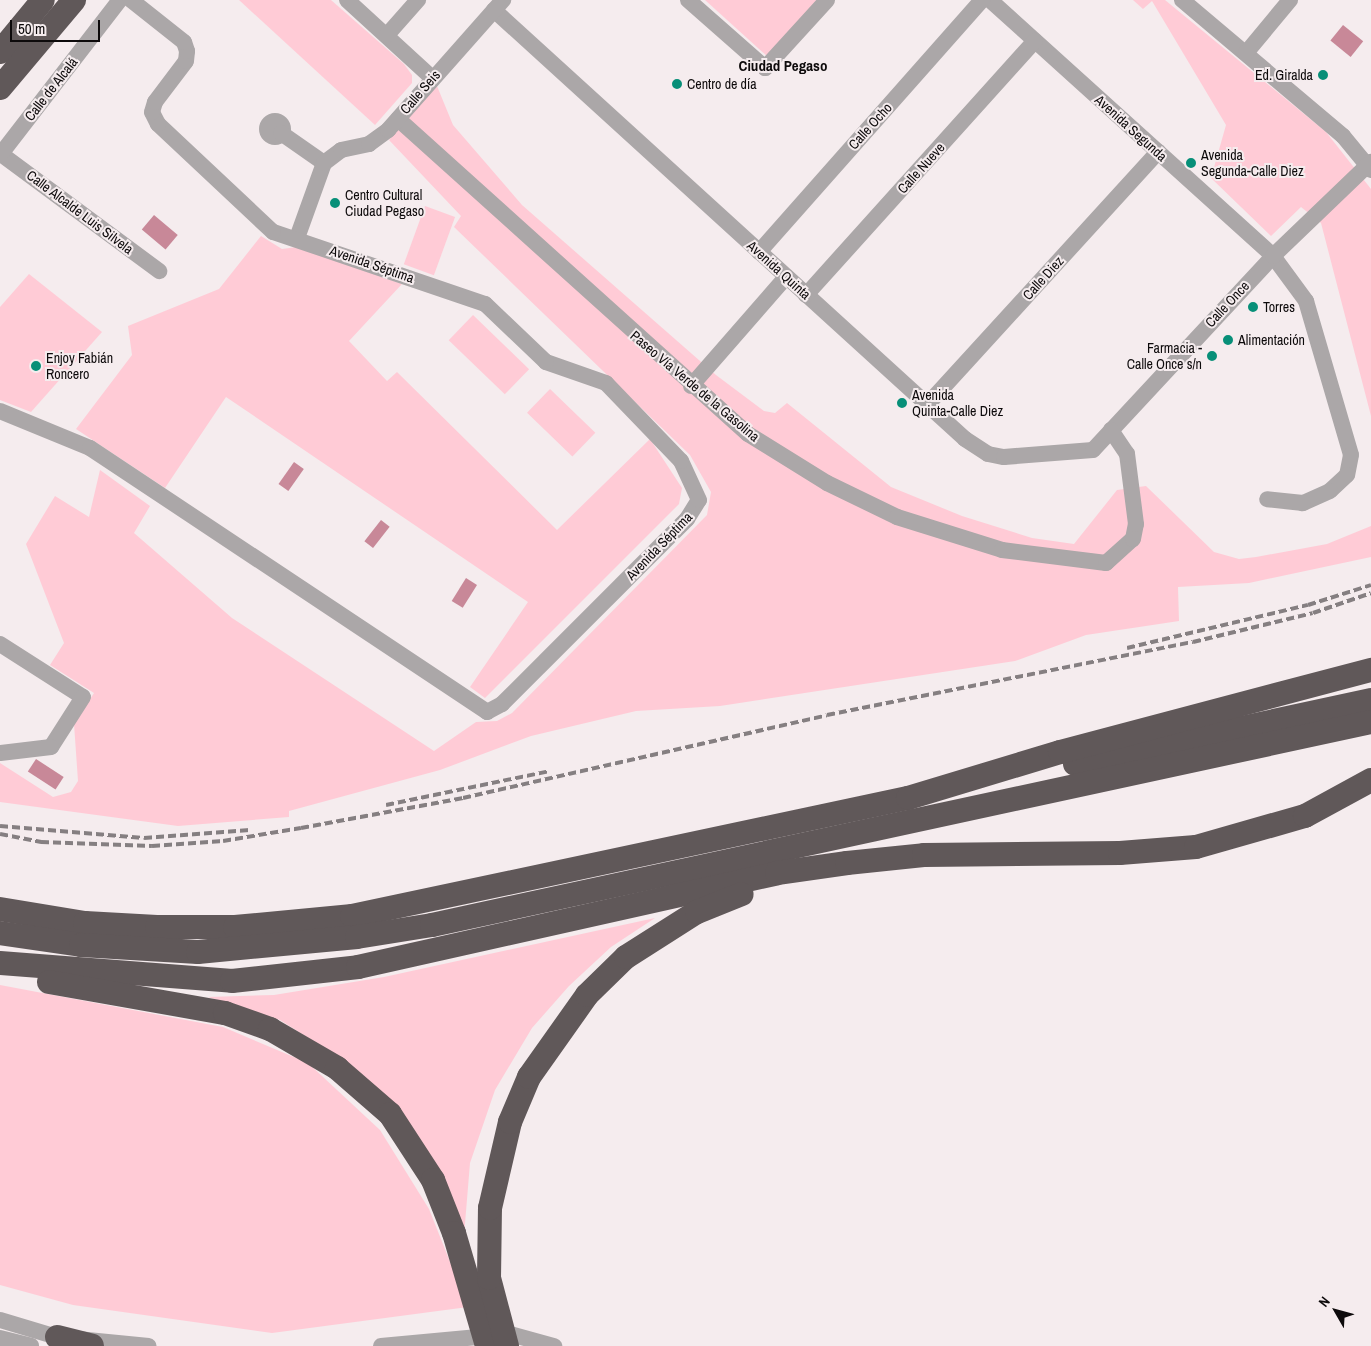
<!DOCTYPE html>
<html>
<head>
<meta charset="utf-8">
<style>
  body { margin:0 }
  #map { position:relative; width:1371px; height:1346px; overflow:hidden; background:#f5ecee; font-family:"Archivo Narrow",sans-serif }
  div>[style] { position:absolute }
  .green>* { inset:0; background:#ffcbd6; transform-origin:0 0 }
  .water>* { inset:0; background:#c88898; transform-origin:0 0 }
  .minor>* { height:16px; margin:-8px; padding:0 8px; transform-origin:8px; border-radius:8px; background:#aba7a8 }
  .minor>.ring { margin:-8px; padding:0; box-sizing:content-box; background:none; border:16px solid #aba7a8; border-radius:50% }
  .highway>* { height:24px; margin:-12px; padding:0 12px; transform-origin:12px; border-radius:12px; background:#605859 }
  .rail>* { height:4px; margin-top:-2px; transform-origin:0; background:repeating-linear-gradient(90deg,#857f81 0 8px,transparent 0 12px) }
  .dots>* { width:14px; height:14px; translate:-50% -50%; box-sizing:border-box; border:2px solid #f5ecee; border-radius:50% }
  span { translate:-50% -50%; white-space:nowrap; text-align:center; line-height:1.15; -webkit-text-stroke:4px #f5ecee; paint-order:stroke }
  .poi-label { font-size:14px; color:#0d0a0b }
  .right { translate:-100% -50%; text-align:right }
  .left { translate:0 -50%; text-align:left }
  .street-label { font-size:14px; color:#0d0a0b }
  .neighbourhood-label { font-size:15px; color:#0d0a0b; font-weight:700 }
  .north { position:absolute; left:1311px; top:1286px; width:50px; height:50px; -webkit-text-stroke:4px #f5ecee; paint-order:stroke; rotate:308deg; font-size:14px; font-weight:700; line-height:20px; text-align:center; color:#0d0a0b }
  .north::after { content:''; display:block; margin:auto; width:18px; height:22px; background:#0d0a0b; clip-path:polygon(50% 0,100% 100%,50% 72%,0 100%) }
  .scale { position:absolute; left:10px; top:20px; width:90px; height:22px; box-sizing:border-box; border:2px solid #0d0a0b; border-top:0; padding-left:6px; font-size:15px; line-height:18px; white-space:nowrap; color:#0d0a0b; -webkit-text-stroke:4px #f5ecee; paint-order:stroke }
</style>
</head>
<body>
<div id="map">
  <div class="green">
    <div style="clip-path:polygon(239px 0,331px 0,404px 64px,412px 75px,412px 83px,375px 125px)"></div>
    <div style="clip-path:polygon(705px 0,820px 0,768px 57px)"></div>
    <div style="clip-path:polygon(1133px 0,1165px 0,1326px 132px,1371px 189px,1371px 416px,1321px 223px,1301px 207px,1271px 236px,1211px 178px,1226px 125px,1152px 1px,1143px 9px)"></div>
    <div style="clip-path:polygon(437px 86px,453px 125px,522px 205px,716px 375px,764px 411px,775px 413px,787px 403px,891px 487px,962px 516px,1032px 538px,1074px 544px,1117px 490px,1146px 486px,1214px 552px,1239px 559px,1256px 557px,1327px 544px,1371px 526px,1371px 557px,1249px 583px,1178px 587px,1179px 621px,1086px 635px,1015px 661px,720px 706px,636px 711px,531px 736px,440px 770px,289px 811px,289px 817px,178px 826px,0 802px,0 763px,53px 797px,71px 792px,78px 781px,74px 724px,94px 693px,50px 665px,64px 643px,26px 544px,55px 496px,89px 517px,100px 470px,150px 506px,134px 533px,232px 618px,434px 751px,476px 722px,497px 721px,512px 713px,707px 515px,711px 492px,690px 455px,454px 227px,461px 216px,389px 140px)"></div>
    <div style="left:425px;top:206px;width:32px;height:62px;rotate:20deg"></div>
    <div style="clip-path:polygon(261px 236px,282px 249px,297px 247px,402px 284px,349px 341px,387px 381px,397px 372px,557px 530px,650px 439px,682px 488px,679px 504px,485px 698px,470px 687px,528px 602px,226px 397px,165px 488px,76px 429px,132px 355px,128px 326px,219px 289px)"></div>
    <div style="clip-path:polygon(29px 274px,102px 332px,31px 412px,0 400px,0 307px)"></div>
    <div style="left:473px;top:315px;width:78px;height:35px;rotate:44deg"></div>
    <div style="left:550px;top:389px;width:63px;height:33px;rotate:44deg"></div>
    <div style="clip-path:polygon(655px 918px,611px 947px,569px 986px,532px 1028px,495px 1090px,470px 1163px,463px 1248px,440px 1174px,324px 1048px,280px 1020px,208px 997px,274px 995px,384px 977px)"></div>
    <div style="clip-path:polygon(0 985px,223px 1027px,308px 1063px,380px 1130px,429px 1209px,468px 1307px,272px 1333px,73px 1305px,0 1285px)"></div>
  </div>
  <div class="water">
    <div style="left:1343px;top:25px;width:26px;height:20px;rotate:39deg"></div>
    <div style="left:154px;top:215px;width:31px;height:19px;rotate:40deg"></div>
    <div style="left:294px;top:462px;width:12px;height:27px;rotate:35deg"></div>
    <div style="left:381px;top:520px;width:11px;height:27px;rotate:38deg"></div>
    <div style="left:466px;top:578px;width:13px;height:27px;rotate:32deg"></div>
    <div style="left:36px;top:759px;width:33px;height:15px;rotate:33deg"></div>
  </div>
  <div class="minor">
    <div style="left:347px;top:0;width:115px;rotate:42.5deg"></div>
    <div style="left:688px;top:0;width:103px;rotate:41.4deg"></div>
    <div style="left:765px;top:68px;width:92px;rotate:-47.6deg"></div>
    <div style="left:990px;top:0;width:382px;rotate:42.1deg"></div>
    <div style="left:1273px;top:256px;width:56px;rotate:53.7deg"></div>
    <div style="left:1306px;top:301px;width:160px;rotate:73.7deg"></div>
    <div style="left:1351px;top:455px;width:20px;rotate:101deg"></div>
    <div style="left:1347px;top:475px;width:23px;rotate:137deg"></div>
    <div style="left:1330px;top:491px;width:30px;rotate:156deg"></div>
    <div style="left:1303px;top:503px;width:36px;rotate:-174deg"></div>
    <div style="left:1182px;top:0;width:211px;rotate:40.2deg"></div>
    <div style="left:1343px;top:136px;width:44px;rotate:50.5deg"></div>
    <div style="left:494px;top:10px;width:637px;rotate:42.33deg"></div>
    <div style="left:965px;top:439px;width:27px;rotate:33deg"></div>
    <div style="left:988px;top:454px;width:16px;rotate:11deg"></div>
    <div style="left:1004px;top:457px;width:89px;rotate:-4.5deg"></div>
    <div style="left:1093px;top:450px;width:265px;rotate:-47.1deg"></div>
    <div style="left:1273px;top:256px;width:136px;rotate:-43.8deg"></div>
    <div style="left:387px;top:35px;width:47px;rotate:-48.5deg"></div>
    <div style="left:1246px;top:53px;width:69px;rotate:-50.3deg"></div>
    <div style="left:398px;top:119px;width:471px;rotate:42deg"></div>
    <div style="left:748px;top:434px;width:93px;rotate:31.8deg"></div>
    <div style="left:827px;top:483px;width:78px;rotate:25.9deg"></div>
    <div style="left:897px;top:517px;width:110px;rotate:17.4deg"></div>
    <div style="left:1002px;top:550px;width:105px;rotate:7.1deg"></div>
    <div style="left:1106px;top:563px;width:36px;rotate:-42deg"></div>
    <div style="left:1133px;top:539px;width:15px;rotate:-79deg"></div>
    <div style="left:1136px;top:524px;width:71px;rotate:-97.3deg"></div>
    <div style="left:1127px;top:454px;width:29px;rotate:-124deg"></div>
    <div class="ring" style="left:267px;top:121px;width:0;height:0"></div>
    <div style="left:281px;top:133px;width:52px;rotate:34.9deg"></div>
    <div style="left:1px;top:154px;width:197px;rotate:36.5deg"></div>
    <div style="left:0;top:155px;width:196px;rotate:-52.3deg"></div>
    <div style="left:297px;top:238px;width:80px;rotate:-70.2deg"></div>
    <div style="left:324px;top:163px;width:21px;rotate:-37deg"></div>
    <div style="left:341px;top:150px;width:29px;rotate:-12deg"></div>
    <div style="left:369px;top:144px;width:24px;rotate:-36deg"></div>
    <div style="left:388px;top:130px;width:174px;rotate:-48.5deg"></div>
    <div style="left:759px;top:252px;width:337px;rotate:-48.5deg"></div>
    <div style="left:806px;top:295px;width:342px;rotate:-48deg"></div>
    <div style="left:691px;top:386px;width:145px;rotate:-48.9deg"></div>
    <div style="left:927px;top:405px;width:343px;rotate:-47.6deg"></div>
    <div style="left:0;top:411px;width:97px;rotate:22.3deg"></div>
    <div style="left:90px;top:448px;width:477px;rotate:33.6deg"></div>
    <div style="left:487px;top:712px;width:17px;rotate:-28deg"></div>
    <div style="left:502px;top:704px;width:262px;rotate:-45deg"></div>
    <div style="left:687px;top:519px;width:22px;rotate:-58deg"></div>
    <div style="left:699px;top:500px;width:43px;rotate:-114.8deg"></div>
    <div style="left:681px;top:461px;width:108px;rotate:-133.9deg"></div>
    <div style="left:606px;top:383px;width:64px;rotate:-160.7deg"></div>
    <div style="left:546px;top:362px;width:84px;rotate:-136.4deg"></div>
    <div style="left:485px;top:304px;width:224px;rotate:-161.2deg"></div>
    <div style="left:273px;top:232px;width:158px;rotate:-136.8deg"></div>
    <div style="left:158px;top:124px;width:13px;rotate:-117deg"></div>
    <div style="left:152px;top:112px;width:10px;rotate:-73deg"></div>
    <div style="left:155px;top:102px;width:51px;rotate:-52.9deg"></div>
    <div style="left:186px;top:61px;width:10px;rotate:-84deg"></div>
    <div style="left:187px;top:51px;width:9px;rotate:-108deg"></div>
    <div style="left:184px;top:42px;width:68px;rotate:-141.6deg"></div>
    <div style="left:0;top:644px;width:98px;rotate:32.6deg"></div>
    <div style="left:83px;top:697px;width:59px;rotate:122.6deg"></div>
    <div style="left:51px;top:747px;width:51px;rotate:173.3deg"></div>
    <div style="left:0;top:1320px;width:59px;rotate:16.6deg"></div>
    <div style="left:57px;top:1337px;width:92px;rotate:5.6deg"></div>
    <div style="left:0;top:1338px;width:32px;rotate:14deg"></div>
    <div style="left:381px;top:1346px;width:130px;rotate:-5.3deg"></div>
    <div style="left:510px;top:1334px;width:46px;rotate:15.3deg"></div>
  </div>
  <div class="highway">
    <div style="left:0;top:52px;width:67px;rotate:-50.4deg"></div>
    <div style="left:0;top:88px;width:115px;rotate:-49.9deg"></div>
    <div style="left:1075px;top:764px;width:303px;rotate:-12.2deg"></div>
    <div style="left:0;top:909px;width:86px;rotate:9.4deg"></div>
    <div style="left:85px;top:923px;width:72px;rotate:3.2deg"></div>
    <div style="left:157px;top:927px;width:78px"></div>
    <div style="left:235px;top:927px;width:118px;rotate:-5.4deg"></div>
    <div style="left:352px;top:916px;width:568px;rotate:-11.98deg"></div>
    <div style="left:908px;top:798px;width:159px;rotate:-16.8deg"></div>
    <div style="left:1060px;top:752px;width:322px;rotate:-14.8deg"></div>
    <div style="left:0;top:933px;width:82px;rotate:8.4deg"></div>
    <div style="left:81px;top:945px;width:117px;rotate:3.4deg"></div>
    <div style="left:198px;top:952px;width:160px;rotate:-5.4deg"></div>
    <div style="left:357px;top:937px;width:76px;rotate:-9.1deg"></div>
    <div style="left:432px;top:925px;width:961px;rotate:-12.2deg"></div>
    <div style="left:0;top:963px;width:233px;rotate:4.4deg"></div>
    <div style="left:232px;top:981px;width:127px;rotate:-6.3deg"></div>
    <div style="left:358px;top:967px;width:429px;rotate:-12.6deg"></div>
    <div style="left:777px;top:873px;width:71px;rotate:-8.1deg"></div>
    <div style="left:847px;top:863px;width:77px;rotate:-5.9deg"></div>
    <div style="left:924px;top:855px;width:196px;rotate:-0.6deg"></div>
    <div style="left:1120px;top:853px;width:76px;rotate:-4.5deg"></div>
    <div style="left:1196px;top:847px;width:113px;rotate:-15.9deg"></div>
    <div style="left:1305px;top:816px;width:75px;rotate:-28.6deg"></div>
    <div style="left:49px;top:982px;width:179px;rotate:10deg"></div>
    <div style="left:225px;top:1013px;width:48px;rotate:19.6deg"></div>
    <div style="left:270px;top:1029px;width:78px;rotate:30.2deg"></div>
    <div style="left:337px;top:1068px;width:70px;rotate:41deg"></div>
    <div style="left:390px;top:1114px;width:79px;rotate:56.9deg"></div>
    <div style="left:433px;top:1180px;width:57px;rotate:68.4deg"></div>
    <div style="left:454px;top:1233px;width:118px;rotate:73.7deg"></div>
    <div style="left:57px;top:1337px;width:36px;rotate:14deg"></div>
    <div style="left:507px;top:1346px;width:70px;rotate:-104.8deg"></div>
    <div style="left:489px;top:1278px;width:70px;rotate:-89.2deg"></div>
    <div style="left:490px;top:1208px;width:88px;rotate:-76.9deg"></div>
    <div style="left:510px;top:1122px;width:49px;rotate:-67.1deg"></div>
    <div style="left:529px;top:1077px;width:100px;rotate:-54.7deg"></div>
    <div style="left:587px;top:995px;width:54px;rotate:-44.3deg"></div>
    <div style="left:626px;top:957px;width:84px;rotate:-32.4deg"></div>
    <div style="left:697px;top:912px;width:48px;rotate:-21.8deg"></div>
  </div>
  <div class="rail">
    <div style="left:1127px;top:648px;width:186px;rotate:-13.4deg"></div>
    <div style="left:1308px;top:605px;width:66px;rotate:-17.6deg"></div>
    <div style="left:386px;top:805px;width:167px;rotate:-11.7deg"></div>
    <div style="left:0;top:826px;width:144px;rotate:4.8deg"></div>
    <div style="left:144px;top:838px;width:106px;rotate:-4.3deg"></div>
    <div style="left:0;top:834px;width:42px;rotate:11deg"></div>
    <div style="left:41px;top:842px;width:111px;rotate:2.1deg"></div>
    <div style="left:152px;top:846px;width:71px;rotate:-4deg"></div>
    <div style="left:223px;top:841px;width:79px;rotate:-9.5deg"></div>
    <div style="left:301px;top:828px;width:165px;rotate:-10.5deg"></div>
    <div style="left:463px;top:798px;width:373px;rotate:-12.8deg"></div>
    <div style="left:827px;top:715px;width:373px;rotate:-11.3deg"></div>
    <div style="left:1193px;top:642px;width:123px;rotate:-13.6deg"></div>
    <div style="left:1313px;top:613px;width:61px;rotate:-19deg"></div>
  </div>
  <div class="dots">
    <div style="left:1323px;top:75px;background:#078f78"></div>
    <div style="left:677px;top:84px;background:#078f78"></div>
    <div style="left:1191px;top:163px;background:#078f78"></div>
    <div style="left:335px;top:203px;background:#078f78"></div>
    <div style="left:1253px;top:307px;background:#078f78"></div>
    <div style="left:1228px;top:340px;background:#078f78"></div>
    <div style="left:1212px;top:356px;background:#078f78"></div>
    <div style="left:36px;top:366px;background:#078f78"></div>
    <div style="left:902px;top:403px;background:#078f78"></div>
  </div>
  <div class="poi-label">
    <span class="right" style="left:1313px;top:75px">Ed. Giralda</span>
    <span class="left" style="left:687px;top:84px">Centro de día</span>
    <span class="left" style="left:1201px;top:163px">Avenida<br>Segunda-Calle Diez</span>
    <span class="left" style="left:345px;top:203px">Centro Cultural<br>Ciudad Pegaso</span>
    <span class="left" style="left:1263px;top:307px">Torres</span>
    <span class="left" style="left:1238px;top:340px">Alimentación</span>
    <span class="right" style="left:1202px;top:356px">Farmacia -<br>Calle Once s/n</span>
    <span class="left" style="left:46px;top:366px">Enjoy Fabián<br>Roncero</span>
    <span class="left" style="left:912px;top:403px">Avenida<br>Quinta-Calle Diez</span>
  </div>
  <div class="street-label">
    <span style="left:51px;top:89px;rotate:-52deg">Calle de Alcalá</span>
    <span style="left:420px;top:92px;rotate:-49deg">Calle Seis</span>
    <span style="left:870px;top:126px;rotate:-48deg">Calle Ocho</span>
    <span style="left:1131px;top:128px;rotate:42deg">Avenida Segunda</span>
    <span style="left:921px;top:168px;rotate:-48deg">Calle Nueve</span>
    <span style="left:80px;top:212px;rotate:37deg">Calle Alcalde Luis Silvela</span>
    <span style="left:372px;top:264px;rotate:19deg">Avenida Séptima</span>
    <span style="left:779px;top:270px;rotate:42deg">Avenida Quinta</span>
    <span style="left:1043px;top:278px;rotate:-48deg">Calle Diez</span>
    <span style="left:1227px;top:304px;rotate:-47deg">Calle Once</span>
    <span style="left:695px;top:386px;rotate:40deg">Paseo Vía Verde de la Gasolina</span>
    <span style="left:659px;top:546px;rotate:-46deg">Avenida Séptima</span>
  </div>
  <div class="neighbourhood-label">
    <span style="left:783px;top:66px">Ciudad Pegaso</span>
  </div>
  <div class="north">N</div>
  <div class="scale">50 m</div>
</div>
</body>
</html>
